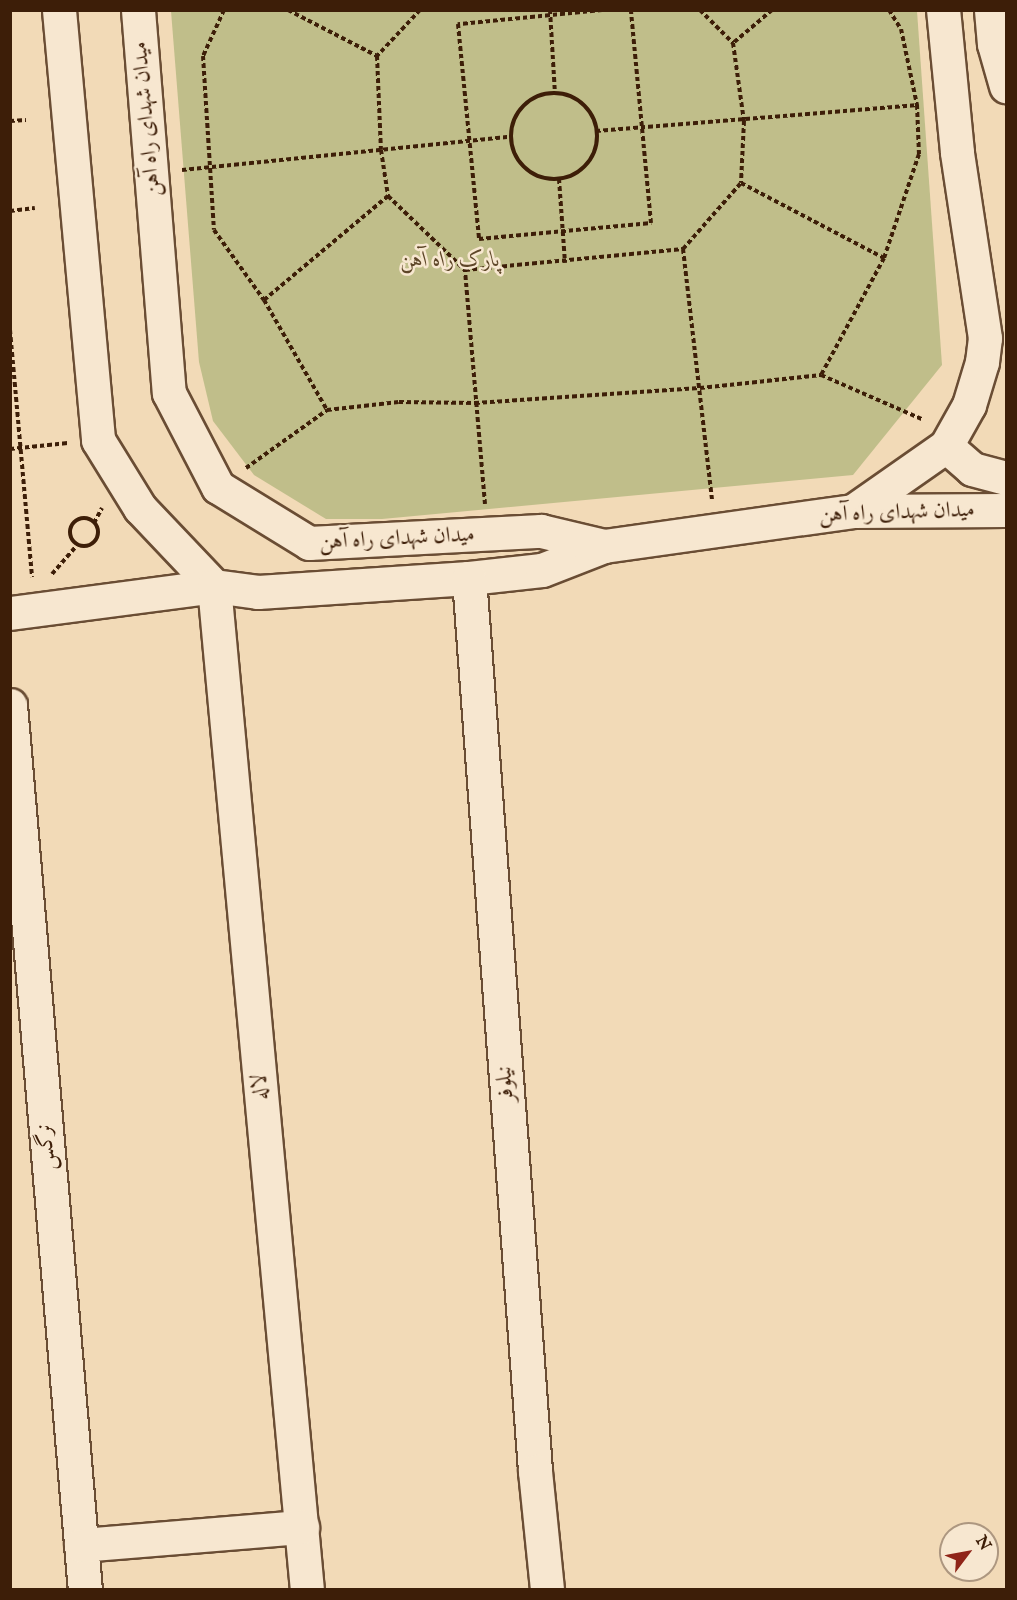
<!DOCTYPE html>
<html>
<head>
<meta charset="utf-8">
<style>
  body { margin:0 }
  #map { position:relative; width:1017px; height:1600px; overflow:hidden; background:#f2dab7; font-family:"IM FELL English",Amiri,serif }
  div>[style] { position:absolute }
  .green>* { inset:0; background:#c0be8a }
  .path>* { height:4px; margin-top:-2px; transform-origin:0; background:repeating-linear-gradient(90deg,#3d1e08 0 4.5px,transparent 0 7.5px) }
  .path>.ring { margin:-2px; padding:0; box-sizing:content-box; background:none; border:4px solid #3d1e08; border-radius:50% }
  .roads { filter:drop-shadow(2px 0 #6a4d34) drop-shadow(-2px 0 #6a4d34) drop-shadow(0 2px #6a4d34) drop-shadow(0 -2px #6a4d34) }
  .minor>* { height:33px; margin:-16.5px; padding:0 16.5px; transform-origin:16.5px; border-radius:16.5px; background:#f7e7d0 }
  .secondary>* { height:33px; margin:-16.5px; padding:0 16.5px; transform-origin:16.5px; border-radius:16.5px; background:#f7e7d0 }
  span { translate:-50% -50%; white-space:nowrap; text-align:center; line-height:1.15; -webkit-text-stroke:5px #f7e7d0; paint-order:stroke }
  .street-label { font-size:22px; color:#3d1e08 }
  .park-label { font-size:22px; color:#5e4628; font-style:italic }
  .frame { position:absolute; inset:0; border:12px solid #3d1e08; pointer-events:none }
  .north { position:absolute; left:939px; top:1522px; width:60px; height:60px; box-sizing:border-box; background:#f7e7d0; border:2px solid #ad9780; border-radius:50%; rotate:58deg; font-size:16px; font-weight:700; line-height:24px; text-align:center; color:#3d1e08 }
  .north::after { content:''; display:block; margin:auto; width:21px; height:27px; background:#8f2418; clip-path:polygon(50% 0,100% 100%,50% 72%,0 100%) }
</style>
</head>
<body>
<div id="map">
  <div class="green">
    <div style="clip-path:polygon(171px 11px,917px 11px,942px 365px,853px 475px,382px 519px,326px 519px,254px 475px,213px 421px,199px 362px)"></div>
  </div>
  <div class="path">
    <div style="left:224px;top:10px;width:51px;rotate:114.5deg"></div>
    <div style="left:203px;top:56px;width:174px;rotate:86.4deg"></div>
    <div style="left:214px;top:230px;width:86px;rotate:54.5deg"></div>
    <div style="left:264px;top:300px;width:162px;rotate:-40deg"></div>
    <div style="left:288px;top:10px;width:100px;rotate:27.3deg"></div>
    <div style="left:420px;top:10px;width:63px;rotate:133.1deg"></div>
    <div style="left:377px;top:56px;width:94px;rotate:87.6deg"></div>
    <div style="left:381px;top:150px;width:47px;rotate:81.3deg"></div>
    <div style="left:388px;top:196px;width:107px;rotate:43.9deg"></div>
    <div style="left:550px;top:10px;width:83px;rotate:86.6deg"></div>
    <div style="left:602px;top:10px;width:145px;rotate:174.4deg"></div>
    <div style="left:458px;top:24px;width:216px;rotate:84.4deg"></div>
    <div style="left:479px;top:239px;width:173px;rotate:-5.3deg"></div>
    <div style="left:651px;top:223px;width:214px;rotate:-95.4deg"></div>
    <div style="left:700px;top:10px;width:47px;rotate:45deg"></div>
    <div style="left:772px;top:10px;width:51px;rotate:139.8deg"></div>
    <div style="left:733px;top:43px;width:79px;rotate:82deg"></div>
    <div style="left:744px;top:121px;width:62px;rotate:92.8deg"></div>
    <div style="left:741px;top:183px;width:161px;rotate:27.7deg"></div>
    <div style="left:889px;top:10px;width:22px;rotate:58deg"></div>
    <div style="left:901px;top:29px;width:78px;rotate:78.1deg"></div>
    <div style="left:917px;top:105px;width:49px;rotate:87.7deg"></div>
    <div style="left:919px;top:154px;width:110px;rotate:108.6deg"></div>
    <div style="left:884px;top:258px;width:133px;rotate:118.3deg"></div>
    <div style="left:821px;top:375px;width:112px;rotate:23.6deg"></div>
    <div class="ring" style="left:511px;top:93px;width:82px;height:82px"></div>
    <div style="left:10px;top:121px;width:16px;rotate:-4deg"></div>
    <div style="left:596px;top:131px;width:323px;rotate:-4.6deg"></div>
    <div style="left:182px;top:170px;width:329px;rotate:-5.8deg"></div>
    <div style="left:559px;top:179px;width:84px;rotate:85.9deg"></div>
    <div style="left:10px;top:211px;width:25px;rotate:-7deg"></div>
    <div style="left:683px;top:249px;width:252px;rotate:83.4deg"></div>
    <div style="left:264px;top:300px;width:127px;rotate:60.2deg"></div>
    <div style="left:10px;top:330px;width:248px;rotate:84.9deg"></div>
    <div style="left:10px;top:449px;width:58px;rotate:-5.9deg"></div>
    <div style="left:246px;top:468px;width:100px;rotate:-35.6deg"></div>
    <div style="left:327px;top:410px;width:72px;rotate:-6.3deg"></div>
    <div style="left:399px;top:402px;width:76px;rotate:0.8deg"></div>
    <div style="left:475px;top:403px;width:225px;rotate:-3.8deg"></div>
    <div style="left:700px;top:388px;width:122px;rotate:-6.1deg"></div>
    <div style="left:485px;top:504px;width:235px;rotate:-94.9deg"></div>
    <div style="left:465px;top:270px;width:219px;rotate:-5.5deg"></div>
    <div style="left:683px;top:249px;width:88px;rotate:-48.7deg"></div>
    <div class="ring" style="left:70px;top:518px;width:24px;height:24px"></div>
    <div style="left:94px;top:523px;width:17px;rotate:-62deg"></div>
    <div style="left:52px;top:574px;width:38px;rotate:-49deg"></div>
  </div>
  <div class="roads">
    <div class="minor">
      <div style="left:59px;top:10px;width:432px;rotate:84.8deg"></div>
      <div style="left:98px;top:440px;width:80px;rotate:58.3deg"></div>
      <div style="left:140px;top:508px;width:108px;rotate:46.5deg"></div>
      <div style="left:214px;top:586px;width:44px;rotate:7.8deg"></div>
      <div style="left:258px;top:592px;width:211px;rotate:-3.8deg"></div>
      <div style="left:469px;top:578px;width:73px;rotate:-6.3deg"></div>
      <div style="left:542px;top:570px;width:66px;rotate:-21.2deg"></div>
      <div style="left:469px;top:578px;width:895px;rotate:85.77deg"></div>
      <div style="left:535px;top:1471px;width:120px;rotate:84.2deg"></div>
      <div style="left:10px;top:613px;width:206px;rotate:-7.5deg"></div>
      <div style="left:214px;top:586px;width:1008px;rotate:84.71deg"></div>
      <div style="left:10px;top:705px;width:888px;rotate:85.16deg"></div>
      <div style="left:81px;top:1545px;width:222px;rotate:-4.7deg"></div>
    </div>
    <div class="secondary">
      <div style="left:138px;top:10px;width:384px;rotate:85.4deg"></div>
      <div style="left:169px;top:393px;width:106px;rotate:62.5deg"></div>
      <div style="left:218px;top:487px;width:107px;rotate:31.6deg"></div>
      <div style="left:309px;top:543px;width:232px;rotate:-3deg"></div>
      <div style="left:541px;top:531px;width:65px;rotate:13.4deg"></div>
      <div style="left:604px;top:546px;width:251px;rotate:-8deg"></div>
      <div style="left:853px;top:511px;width:153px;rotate:-0.4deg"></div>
      <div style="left:991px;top:10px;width:34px;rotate:85deg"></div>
      <div style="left:994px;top:44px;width:44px;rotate:74.1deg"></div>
      <div style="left:946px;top:446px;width:35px;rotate:41deg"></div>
      <div style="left:972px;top:469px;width:35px;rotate:15deg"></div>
      <div style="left:853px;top:511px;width:113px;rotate:-35deg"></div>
      <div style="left:946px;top:446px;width:47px;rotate:-60.7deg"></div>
      <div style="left:969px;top:405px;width:45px;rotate:-73.2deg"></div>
      <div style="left:982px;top:362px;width:24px;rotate:-83deg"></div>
      <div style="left:985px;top:338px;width:188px;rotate:-98.6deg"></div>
      <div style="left:957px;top:152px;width:143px;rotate:-95.6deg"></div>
    </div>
  </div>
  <div class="street-label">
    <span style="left:147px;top:119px;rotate:-95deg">میدان شهدای راه آهن</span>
    <span style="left:897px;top:513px;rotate:-2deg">میدان شهدای راه آهن</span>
    <span style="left:397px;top:539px;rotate:-3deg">میدان شهدای راه آهن</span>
    <span style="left:506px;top:1084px;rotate:-94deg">نیلوفر</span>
    <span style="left:261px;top:1087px;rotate:-95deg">لاله</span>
    <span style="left:47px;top:1147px;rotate:-95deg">نرگس</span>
  </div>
  <div class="park-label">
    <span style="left:450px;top:261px">پارک راه آهن</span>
  </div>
  <div class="frame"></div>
  <div class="north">N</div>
</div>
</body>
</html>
